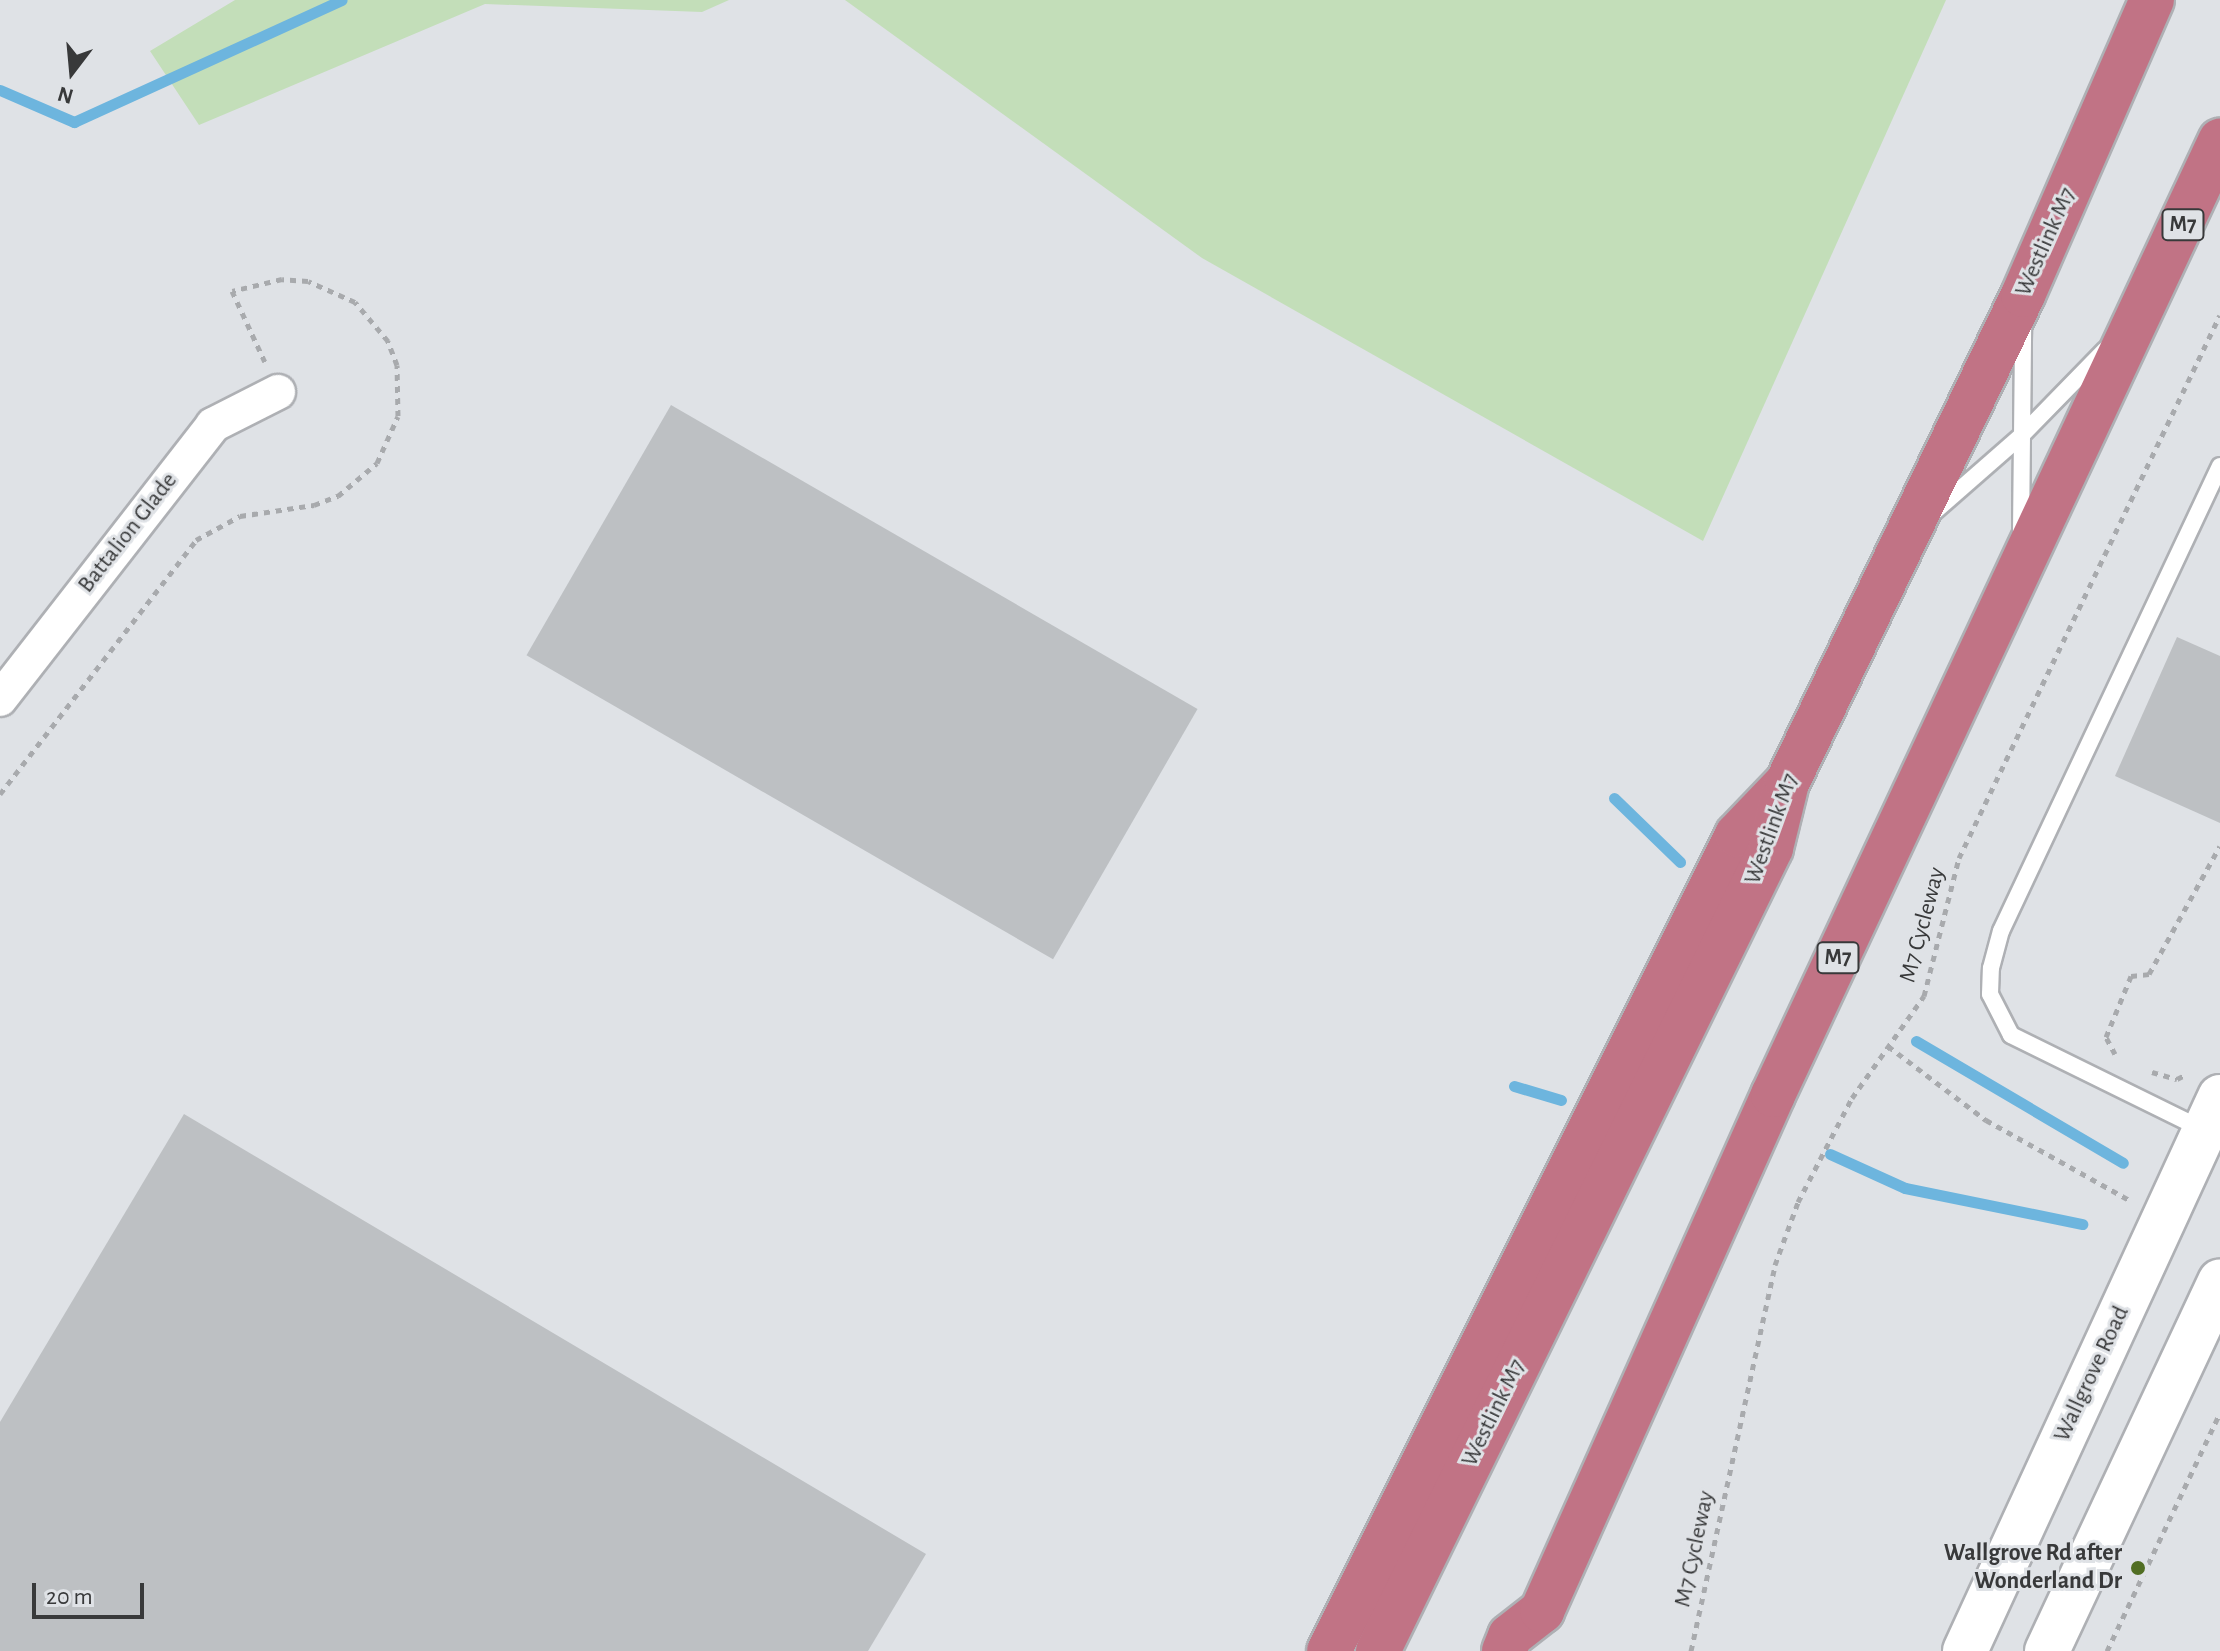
<!DOCTYPE html>
<html>
<head>
<meta charset="utf-8">
<style>
  body { margin:0 }
  #map { position:relative; width:2220px; height:1651px; overflow:hidden; background:#dfe2e6; font-family:"Alegreya Sans",sans-serif }
  div>[style] { position:absolute }
  .green>* { inset:0; background:#c3deb9 }
  .stream>* { height:11px; margin:-5.5px; padding:0 5.5px; transform-origin:5.5px; border-radius:5.5px; background:#6db5de }
  .building>* { inset:0; background:#bdc0c3; transform-origin:0 0 }
  .path>* { height:5px; margin-top:-2.5px; transform-origin:0; background:repeating-linear-gradient(90deg,#a8aaad 0 6px,transparent 0 12px) }
  .roads { filter:drop-shadow(2px 0 #aeb0b4) drop-shadow(-2px 0 #aeb0b4) drop-shadow(0 2px #aeb0b4) drop-shadow(0 -2px #aeb0b4) }
  .lane>* { height:16px; margin:-8px; padding:0 8px; transform-origin:8px; border-radius:8px; background:#fff }
  .street>* { height:34px; margin:-17px; padding:0 17px; transform-origin:17px; border-radius:17px; background:#fff }
  .secondary>* { height:44px; margin:-22px; padding:0 22px; transform-origin:22px; border-radius:22px; background:#fff }
  .highway>* { height:44px; margin:-22px; padding:0 22px; transform-origin:22px; border-radius:22px; background:#c17385 }
  .dots>* { width:22px; height:22px; translate:-50% -50%; box-sizing:border-box; border:4px solid #dfe2e6; border-radius:50% }
  span { translate:-50% -50%; white-space:nowrap; text-align:center; line-height:1.15; -webkit-text-stroke:6px #dfe2e6; paint-order:stroke }
  .shield-label span { padding:2px 6px; background:#dfe2e6; border:2px solid; border-radius:6px; -webkit-text-stroke-width:0 }
  .shield-label { font-size:22px; color:#38393a; font-weight:700 }
  .street-label { font-size:24px; color:#38393a }
  .poi-label { font-size:24px; color:#38393a; font-weight:700 }
  .right { translate:-100% -50%; text-align:right }
  .north { position:absolute; left:32px; top:32px; width:80px; height:80px; -webkit-text-stroke:6px #dfe2e6; paint-order:stroke; rotate:196deg; font-size:22px; font-weight:700; line-height:32px; text-align:center; color:#38393a }
  .north::after { content:''; display:block; margin:auto; width:28px; height:36px; background:#38393a; clip-path:polygon(50% 0,100% 100%,50% 72%,0 100%) }
  .scale { position:absolute; left:32px; top:1583px; width:112px; height:36px; box-sizing:border-box; border:4px solid #38393a; border-top:0; padding-left:10px; font-size:24px; line-height:28px; white-space:nowrap; color:#38393a; -webkit-text-stroke:6px #dfe2e6; paint-order:stroke }
</style>
</head>
<body>
<div id="map">
  <div class="green">
    <div style="clip-path:polygon(235px 0,729px 0,702px 12px,485px 4px,199px 125px,150px 51px)"></div>
    <div style="clip-path:polygon(845px 0,1946px 0,1703px 541px,1202px 258px)"></div>
  </div>
  <div class="stream">
    <div style="left:0;top:90px;width:81px;rotate:23.4deg"></div>
    <div style="left:74px;top:122px;width:294px;rotate:-24.5deg"></div>
    <div style="left:1614px;top:798px;width:92px;rotate:44.1deg"></div>
    <div style="left:1916px;top:1041px;width:240px;rotate:30.5deg"></div>
    <div style="left:1514px;top:1086px;width:49px;rotate:16.6deg"></div>
    <div style="left:1830px;top:1154px;width:82px;rotate:24.4deg"></div>
    <div style="left:1905px;top:1188px;width:181px;rotate:11.5deg"></div>
  </div>
  <div class="building">
    <div style="left:671px;top:405px;width:608px;height:289px;rotate:30deg"></div>
    <div style="clip-path:polygon(2177px 637px,2220px 656px,2220px 823px,2115px 776px)"></div>
    <div style="clip-path:polygon(184px 1114px,926px 1554px,868px 1651px,0 1651px,0 1422px)"></div>
  </div>
  <div class="path">
    <div style="left:0;top:794px;width:321px;rotate:-52.3deg"></div>
    <div style="left:196px;top:540px;width:50px;rotate:-28.6deg"></div>
    <div style="left:240px;top:516px;width:75px;rotate:-8.5deg"></div>
    <div style="left:314px;top:505px;width:26px;rotate:-21deg"></div>
    <div style="left:338px;top:496px;width:51px;rotate:-40.2deg"></div>
    <div style="left:377px;top:463px;width:51px;rotate:-65.9deg"></div>
    <div style="left:398px;top:416px;width:51px;rotate:-91.1deg"></div>
    <div style="left:397px;top:365px;width:26px;rotate:-111deg"></div>
    <div style="left:388px;top:341px;width:51px;rotate:-130.2deg"></div>
    <div style="left:355px;top:302px;width:51px;rotate:-155.9deg"></div>
    <div style="left:308px;top:281px;width:26px;rotate:-176deg"></div>
    <div style="left:282px;top:279px;width:51px;rotate:166.5deg"></div>
    <div style="left:232px;top:291px;width:78px;rotate:65.1deg"></div>
    <div style="left:1888px;top:1046px;width:123px;rotate:37.1deg"></div>
    <div style="left:1986px;top:1120px;width:164px;rotate:29.2deg"></div>
    <div style="left:2115px;top:1054px;width:19px;rotate:-118deg"></div>
    <div style="left:2106px;top:1037px;width:66px;rotate:-67.7deg"></div>
    <div style="left:2131px;top:976px;width:18px;rotate:-6deg"></div>
    <div style="left:2149px;top:974px;width:146px;rotate:-61deg"></div>
    <div style="left:2152px;top:1072px;width:26px;rotate:16deg"></div>
    <div style="left:2177px;top:1079px;width:9px;rotate:-27deg"></div>
    <div style="left:1691px;top:1651px;width:395px;rotate:-77.7deg"></div>
    <div style="left:1775px;top:1265px;width:67px;rotate:-69.9deg"></div>
    <div style="left:1798px;top:1202px;width:117px;rotate:-62.6deg"></div>
    <div style="left:1852px;top:1098px;width:125px;rotate:-54.8deg"></div>
    <div style="left:1924px;top:996px;width:142px;rotate:-75.8deg"></div>
    <div style="left:1959px;top:858px;width:602px;rotate:-64.33deg"></div>
    <div style="left:2107px;top:1651px;width:263px;rotate:-64.6deg"></div>
  </div>
  <div class="roads">
    <div class="lane">
      <div style="left:1933px;top:513px;width:118px;rotate:-41.2deg"></div>
      <div style="left:2022px;top:435px;width:119px;rotate:-45.7deg"></div>
      <div style="left:2021px;top:532px;width:205px;rotate:-89.4deg"></div>
      <div style="left:2202px;top:1129px;width:213px;rotate:-153.8deg"></div>
      <div style="left:2011px;top:1035px;width:46px;rotate:-117.1deg"></div>
      <div style="left:1990px;top:994px;width:26px;rotate:-88deg"></div>
      <div style="left:1991px;top:968px;width:38px;rotate:-75deg"></div>
      <div style="left:2001px;top:931px;width:514px;rotate:-64.78deg"></div>
    </div>
    <div class="street">
      <div style="left:0;top:699px;width:347px;rotate:-52.1deg"></div>
      <div style="left:213px;top:425px;width:73px;rotate:-26.9deg"></div>
    </div>
    <div class="secondary">
      <div style="left:1965px;top:1651px;width:610px;rotate:-65.28deg"></div>
      <div style="left:2047px;top:1651px;width:408px;rotate:-64.9deg"></div>
    </div>
    <div class="highway">
      <div style="left:1329px;top:1651px;width:912px;rotate:-63.43deg"></div>
      <div style="left:1737px;top:835px;width:69px;rotate:-46.2deg"></div>
      <div style="left:1378px;top:1651px;width:894px;rotate:-63.92deg"></div>
      <div style="left:1771px;top:848px;width:67px;rotate:-76.2deg"></div>
      <div style="left:1787px;top:783px;width:542px;rotate:-64.19deg"></div>
      <div style="left:2023px;top:295px;width:322px;rotate:-66.4deg"></div>
      <div style="left:1504px;top:1651px;width:16px;rotate:-68deg"></div>
      <div style="left:1510px;top:1636px;width:41px;rotate:-38deg"></div>
      <div style="left:1542px;top:1611px;width:565px;rotate:-65.88deg"></div>
      <div style="left:1773px;top:1095px;width:1054px;rotate:-64.89deg"></div>
    </div>
  </div>
  <div class="dots">
    <div style="left:2138px;top:1568px;background:#516e23"></div>
  </div>
  <div class="shield-label">
    <span style="left:2183px;top:225px">M7</span>
    <span style="left:1838px;top:958px">M7</span>
  </div>
  <div class="street-label">
    <span style="left:2046px;top:242px;rotate:-66deg">Westlink M7</span>
    <span style="left:128px;top:533px;rotate:-52deg">Battalion Glade</span>
    <span style="left:1772px;top:829px;rotate:-70deg">Westlink M7</span>
    <span style="left:1923px;top:925px;rotate:-75deg">M7 Cycleway</span>
    <span style="left:2092px;top:1374px;rotate:-65deg">Wallgrove Road</span>
    <span style="left:1494px;top:1413px;rotate:-64deg">Westlink M7</span>
    <span style="left:1695px;top:1549px;rotate:-78deg">M7 Cycleway</span>
  </div>
  <div class="poi-label">
    <span class="right" style="left:2122px;top:1568px">Wallgrove Rd after<br>Wonderland Dr</span>
  </div>
  <div class="north">N</div>
  <div class="scale">20 m</div>
</div>
</body>
</html>
